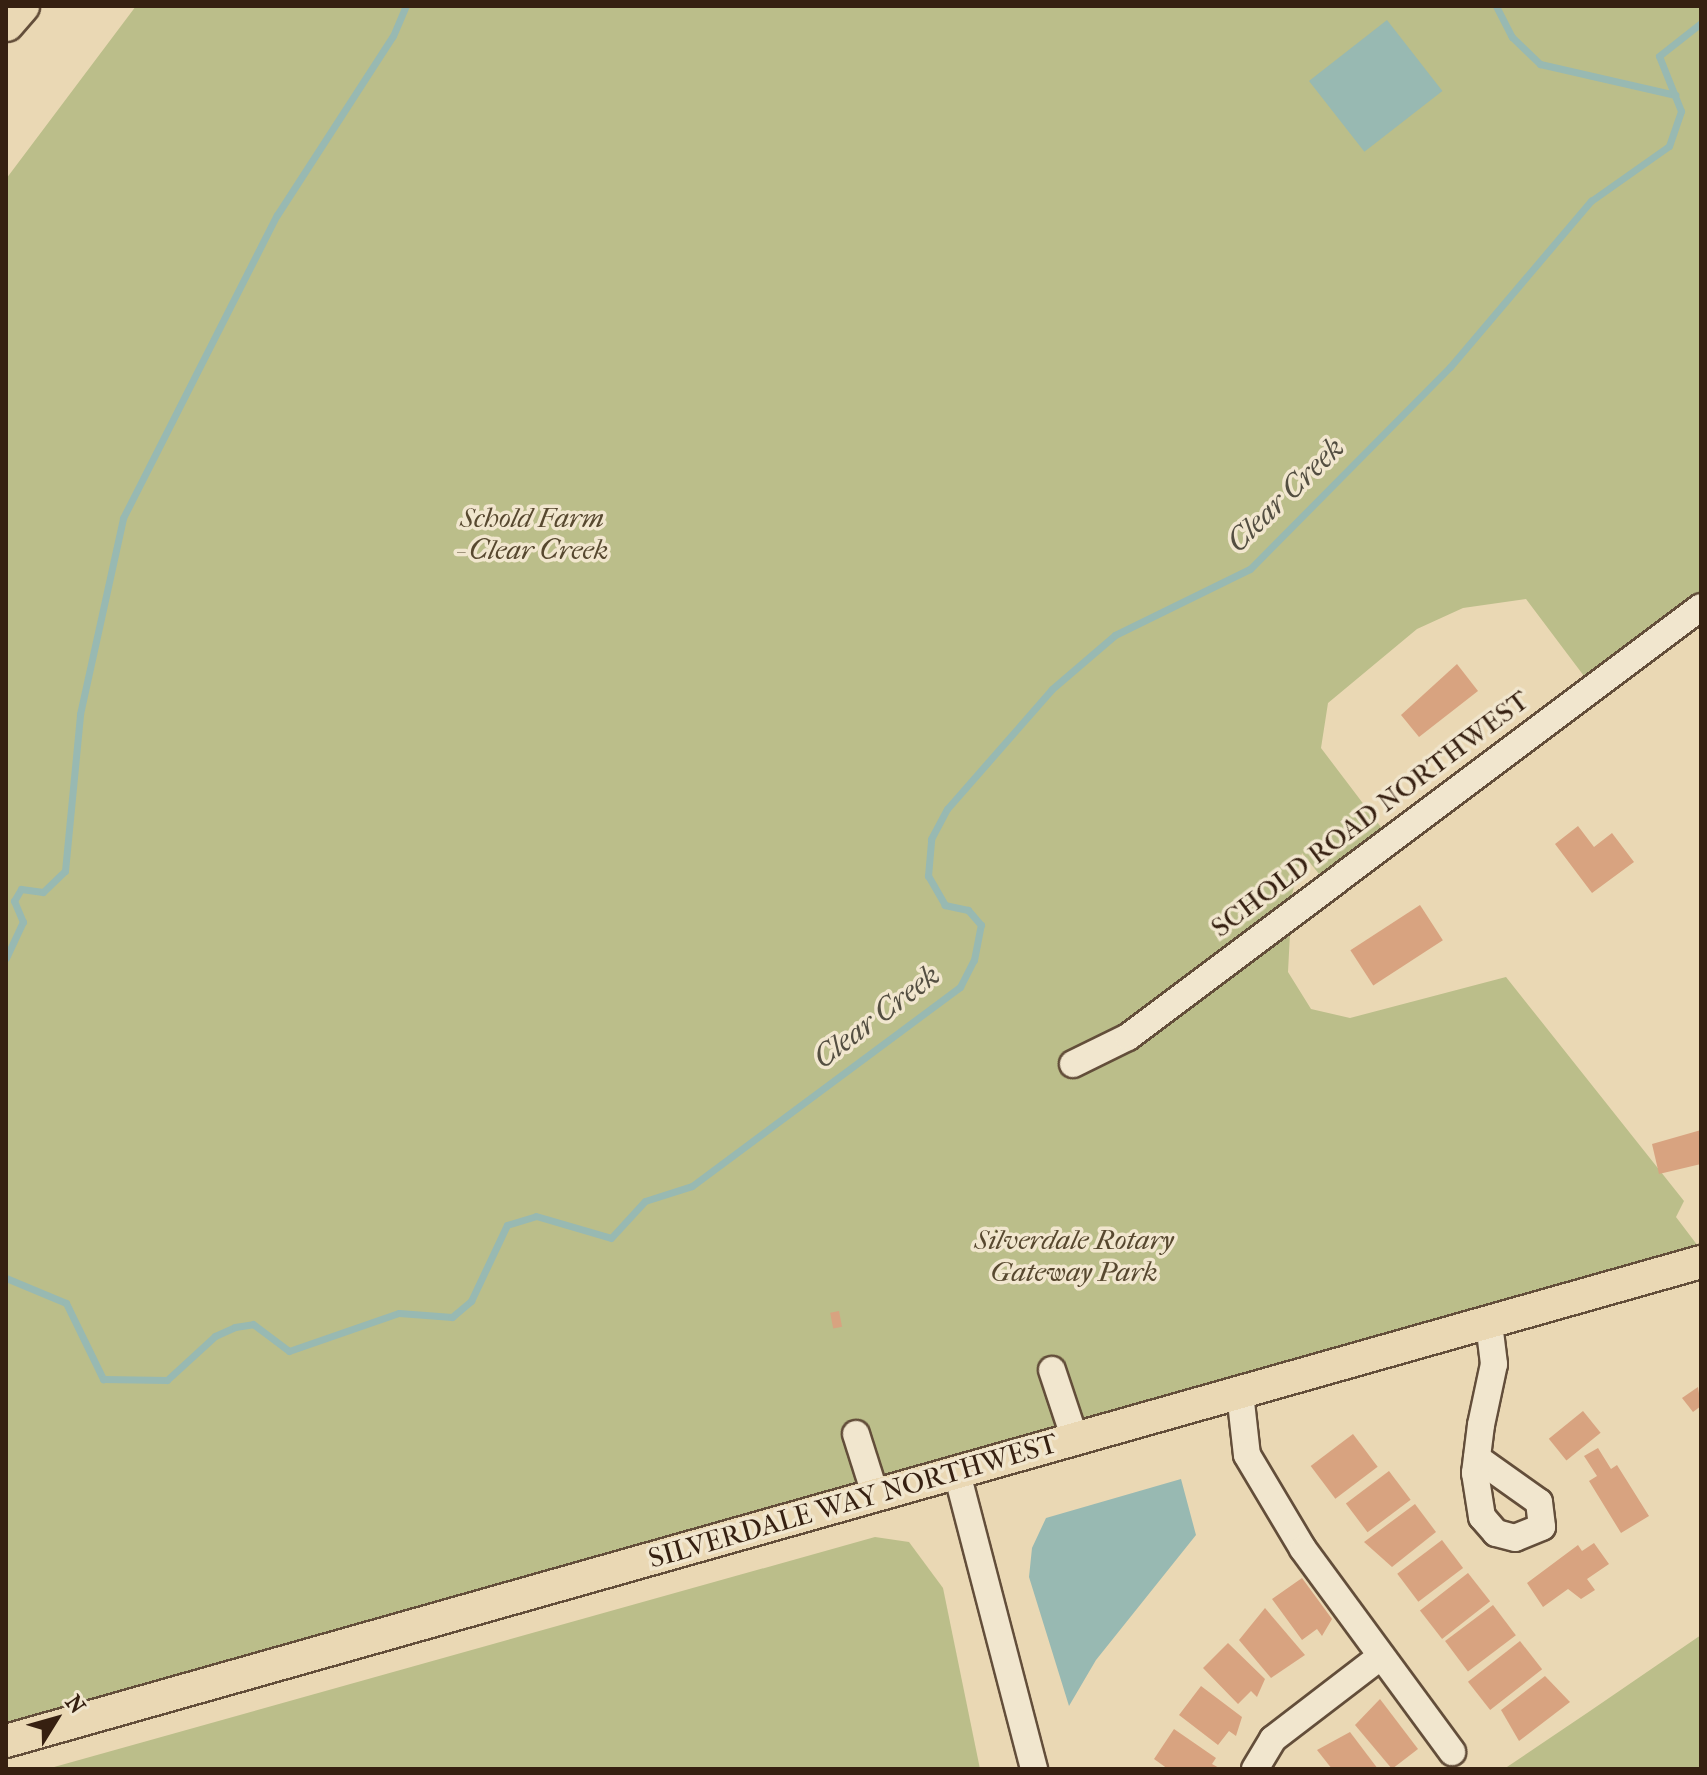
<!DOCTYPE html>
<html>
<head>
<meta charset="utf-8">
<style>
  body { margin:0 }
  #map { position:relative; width:1707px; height:1775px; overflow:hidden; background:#ead8b4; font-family:"IM FELL French Canon",serif }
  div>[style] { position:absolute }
  .green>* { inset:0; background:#bbbe8a }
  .water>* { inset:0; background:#98b9b2; transform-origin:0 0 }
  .stream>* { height:7px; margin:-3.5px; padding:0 3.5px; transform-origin:3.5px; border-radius:3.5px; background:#98b9b2 }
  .building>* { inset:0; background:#d8a380; transform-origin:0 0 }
  .roads { filter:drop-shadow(2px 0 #634e3a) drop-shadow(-2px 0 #634e3a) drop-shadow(0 2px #634e3a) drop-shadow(0 -2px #634e3a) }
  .minor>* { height:26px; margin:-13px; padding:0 13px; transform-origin:13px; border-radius:13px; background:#f1e6ce }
  .major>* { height:32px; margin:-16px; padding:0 16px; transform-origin:16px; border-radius:16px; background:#ead8b4 }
  .highway>* { height:36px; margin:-18px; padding:0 18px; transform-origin:18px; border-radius:18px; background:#ead8b4 }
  span { translate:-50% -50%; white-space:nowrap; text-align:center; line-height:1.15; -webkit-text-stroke:7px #f1e6ce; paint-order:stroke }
  .park-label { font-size:28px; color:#57482f; font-style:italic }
  .street-label { font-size:28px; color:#362011 }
  .water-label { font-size:30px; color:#534e41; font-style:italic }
  .frame { position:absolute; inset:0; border:8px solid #362011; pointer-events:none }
  .north { position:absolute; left:16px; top:1679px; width:80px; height:80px; -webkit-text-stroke:6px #f1e6ce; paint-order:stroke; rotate:53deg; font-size:22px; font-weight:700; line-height:32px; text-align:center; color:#362011 }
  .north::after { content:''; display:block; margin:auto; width:28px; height:36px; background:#362011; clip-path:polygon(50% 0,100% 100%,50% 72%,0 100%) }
</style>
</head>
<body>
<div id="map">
  <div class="green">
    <div style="clip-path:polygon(136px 6px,1701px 6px,1701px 607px,1593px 688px,1526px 599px,1463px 608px,1417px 629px,1328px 703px,1321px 748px,1390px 839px,1328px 885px,1302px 853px,1292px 895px,1288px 972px,1311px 1009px,1350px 1018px,1506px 977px,1684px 1201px,1676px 1217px,1701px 1250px,6px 1741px,6px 179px)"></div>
    <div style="clip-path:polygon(875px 1537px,909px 1542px,943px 1588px,980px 1769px,47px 1769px)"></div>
    <div style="clip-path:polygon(1701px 1635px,1701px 1769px,1504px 1769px,1590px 1711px)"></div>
  </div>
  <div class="water">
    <div style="left:1387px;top:20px;width:90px;height:99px;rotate:52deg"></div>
    <div style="clip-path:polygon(1181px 1479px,1196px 1535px,1096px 1660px,1069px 1706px,1029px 1577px,1032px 1548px,1046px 1518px)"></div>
  </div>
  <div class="stream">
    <div style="left:1496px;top:6px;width:35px;rotate:63deg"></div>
    <div style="left:1512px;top:37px;width:39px;rotate:44deg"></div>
    <div style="left:1540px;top:64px;width:139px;rotate:12.9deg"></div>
    <div style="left:6px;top:958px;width:40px;rotate:-65deg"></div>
    <div style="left:23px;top:922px;width:23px;rotate:-113deg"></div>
    <div style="left:14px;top:901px;width:14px;rotate:-60deg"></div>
    <div style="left:21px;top:889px;width:22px;rotate:8deg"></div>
    <div style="left:43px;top:892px;width:30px;rotate:-44deg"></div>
    <div style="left:65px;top:871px;width:158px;rotate:-84.5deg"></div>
    <div style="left:80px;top:714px;width:201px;rotate:-77.6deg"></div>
    <div style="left:123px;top:518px;width:340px;rotate:-63.1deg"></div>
    <div style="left:277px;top:215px;width:213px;rotate:-57.1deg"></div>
    <div style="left:393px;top:36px;width:33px;rotate:-67deg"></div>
    <div style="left:6px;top:1278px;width:65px;rotate:22.6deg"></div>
    <div style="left:66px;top:1303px;width:85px;rotate:64deg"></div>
    <div style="left:103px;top:1379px;width:64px;rotate:0.9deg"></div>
    <div style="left:167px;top:1380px;width:65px;rotate:-42.5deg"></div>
    <div style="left:215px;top:1336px;width:22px;rotate:-24deg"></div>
    <div style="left:235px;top:1327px;width:18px;rotate:-9deg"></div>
    <div style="left:253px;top:1324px;width:45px;rotate:36.9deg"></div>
    <div style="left:289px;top:1351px;width:116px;rotate:-19.1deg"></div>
    <div style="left:399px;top:1313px;width:53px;rotate:4.3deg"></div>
    <div style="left:452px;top:1317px;width:25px;rotate:-40deg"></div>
    <div style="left:471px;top:1301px;width:84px;rotate:-64.7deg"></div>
    <div style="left:507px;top:1225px;width:30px;rotate:-17deg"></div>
    <div style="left:536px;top:1216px;width:78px;rotate:16.3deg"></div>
    <div style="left:611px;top:1238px;width:50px;rotate:-47.4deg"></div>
    <div style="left:645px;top:1201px;width:49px;rotate:-17.7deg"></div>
    <div style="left:692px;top:1186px;width:334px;rotate:-36.6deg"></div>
    <div style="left:960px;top:987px;width:30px;rotate:-63deg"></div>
    <div style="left:974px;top:960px;width:36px;rotate:-79deg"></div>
    <div style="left:981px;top:925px;width:20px;rotate:-131deg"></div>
    <div style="left:968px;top:910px;width:24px;rotate:-168deg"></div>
    <div style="left:945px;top:905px;width:34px;rotate:-120deg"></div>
    <div style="left:928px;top:876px;width:37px;rotate:-85deg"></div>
    <div style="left:931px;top:839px;width:34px;rotate:-62deg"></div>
    <div style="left:947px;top:809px;width:159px;rotate:-48.8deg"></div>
    <div style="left:1052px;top:689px;width:83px;rotate:-40.6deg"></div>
    <div style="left:1115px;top:635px;width:150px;rotate:-26.1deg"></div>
    <div style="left:1250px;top:569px;width:284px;rotate:-45.3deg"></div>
    <div style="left:1450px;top:367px;width:218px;rotate:-49.7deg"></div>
    <div style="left:1591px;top:201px;width:95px;rotate:-35.2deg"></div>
    <div style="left:1669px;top:146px;width:37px;rotate:-71deg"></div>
    <div style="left:1681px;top:111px;width:59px;rotate:-111.8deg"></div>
    <div style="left:1659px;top:56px;width:53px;rotate:-38.2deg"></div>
  </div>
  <div class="building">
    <div style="clip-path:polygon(1457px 664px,1478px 691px,1419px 737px,1401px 715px)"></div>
    <div style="clip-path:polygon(1578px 826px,1594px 847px,1612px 833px,1634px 862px,1592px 893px,1555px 844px)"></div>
    <div style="left:1420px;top:905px;width:42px;height:83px;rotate:57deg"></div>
    <div style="clip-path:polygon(1701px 1130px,1701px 1164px,1659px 1174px,1652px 1144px)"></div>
    <div style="left:839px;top:1311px;width:16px;height:9px;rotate:79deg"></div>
    <div style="clip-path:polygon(1698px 1387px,1701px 1406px,1693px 1412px,1682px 1398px)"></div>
    <div style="left:1583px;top:1411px;width:28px;height:44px;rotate:51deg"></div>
    <div style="left:1353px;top:1434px;width:41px;height:53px;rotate:53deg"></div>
    <div style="clip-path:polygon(1598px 1448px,1611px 1469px,1617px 1465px,1649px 1516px,1621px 1533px,1589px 1481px,1597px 1476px,1584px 1456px)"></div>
    <div style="left:1389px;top:1471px;width:36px;height:54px;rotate:53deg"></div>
    <div style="clip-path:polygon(1415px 1504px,1436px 1532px,1392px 1567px,1364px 1542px)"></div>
    <div style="left:1442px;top:1540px;width:35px;height:56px;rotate:53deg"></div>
    <div style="clip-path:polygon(1594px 1543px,1609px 1564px,1587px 1579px,1595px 1590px,1581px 1599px,1568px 1589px,1543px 1607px,1527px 1583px,1578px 1545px,1582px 1551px)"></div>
    <div style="left:1468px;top:1573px;width:36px;height:61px;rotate:52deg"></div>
    <div style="clip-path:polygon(1302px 1578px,1332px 1619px,1322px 1636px,1317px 1629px,1302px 1640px,1272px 1599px)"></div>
    <div style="left:1493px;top:1605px;width:38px;height:60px;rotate:53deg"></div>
    <div style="clip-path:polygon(1265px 1608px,1305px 1655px,1271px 1678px,1239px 1640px)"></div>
    <div style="left:1520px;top:1641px;width:36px;height:66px;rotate:52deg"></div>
    <div style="clip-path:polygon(1228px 1643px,1265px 1679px,1257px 1697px,1251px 1691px,1238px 1704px,1203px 1668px)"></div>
    <div style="clip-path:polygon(1545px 1676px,1570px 1702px,1519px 1741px,1501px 1710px)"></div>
    <div style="clip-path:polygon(1201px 1686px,1242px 1717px,1236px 1736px,1229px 1731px,1218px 1745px,1179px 1715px)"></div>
    <div style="clip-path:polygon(1380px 1699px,1418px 1749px,1392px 1769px,1355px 1725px)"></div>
    <div style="clip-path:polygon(1174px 1729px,1216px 1758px,1212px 1764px,1221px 1769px,1168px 1769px,1154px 1759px)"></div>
    <div style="clip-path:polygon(1350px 1732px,1378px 1769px,1332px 1769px,1317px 1750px)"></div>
  </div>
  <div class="roads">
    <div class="minor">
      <div style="left:1073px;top:1064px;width:61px;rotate:-26.1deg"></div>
      <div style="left:1128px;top:1037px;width:716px;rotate:-36.89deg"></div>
      <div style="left:1052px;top:1370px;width:73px;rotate:71.6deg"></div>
      <div style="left:1240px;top:1393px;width:62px;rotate:83.6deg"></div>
      <div style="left:1247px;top:1455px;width:109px;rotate:59.2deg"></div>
      <div style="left:1303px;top:1549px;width:252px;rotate:53.7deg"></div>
      <div style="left:856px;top:1434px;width:63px;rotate:72.4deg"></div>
      <div style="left:1477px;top:1458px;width:76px;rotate:35.4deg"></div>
      <div style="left:1539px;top:1502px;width:25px;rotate:83deg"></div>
      <div style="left:1542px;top:1527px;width:29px;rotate:158deg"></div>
      <div style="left:1515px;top:1538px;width:20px;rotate:-165deg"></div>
      <div style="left:1496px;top:1533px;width:21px;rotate:-131deg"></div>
      <div style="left:1482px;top:1517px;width:45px;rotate:-99deg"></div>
      <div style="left:1475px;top:1473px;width:48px;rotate:-82.9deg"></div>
      <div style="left:1481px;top:1425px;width:62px;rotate:-78deg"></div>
      <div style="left:1494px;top:1364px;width:38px;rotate:-97deg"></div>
      <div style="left:957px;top:1473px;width:306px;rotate:75.4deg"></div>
      <div style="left:1255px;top:1769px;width:35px;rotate:-59deg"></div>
      <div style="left:1273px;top:1739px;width:135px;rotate:-37.5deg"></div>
    </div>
    <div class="major">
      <div style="left:6px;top:1741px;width:1761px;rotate:-15.78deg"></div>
    </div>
    <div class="highway">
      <div style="left:6px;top:23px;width:23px;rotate:-49deg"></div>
    </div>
  </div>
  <div class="park-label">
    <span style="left:532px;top:534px">Schold Farm<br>- Clear Creek</span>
    <span style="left:1074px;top:1256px">Silverdale Rotary<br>Gateway Park</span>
  </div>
  <div class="street-label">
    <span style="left:1370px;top:814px;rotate:-37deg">SCHOLD ROAD NORTHWEST</span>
    <span style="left:853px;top:1501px;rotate:-16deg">SILVERDALE WAY NORTHWEST</span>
  </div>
  <div class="water-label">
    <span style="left:1286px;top:495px;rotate:-44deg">Clear Creek</span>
    <span style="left:877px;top:1017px;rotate:-37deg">Clear Creek</span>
  </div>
  <div class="frame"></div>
  <div class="north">N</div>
</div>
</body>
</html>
